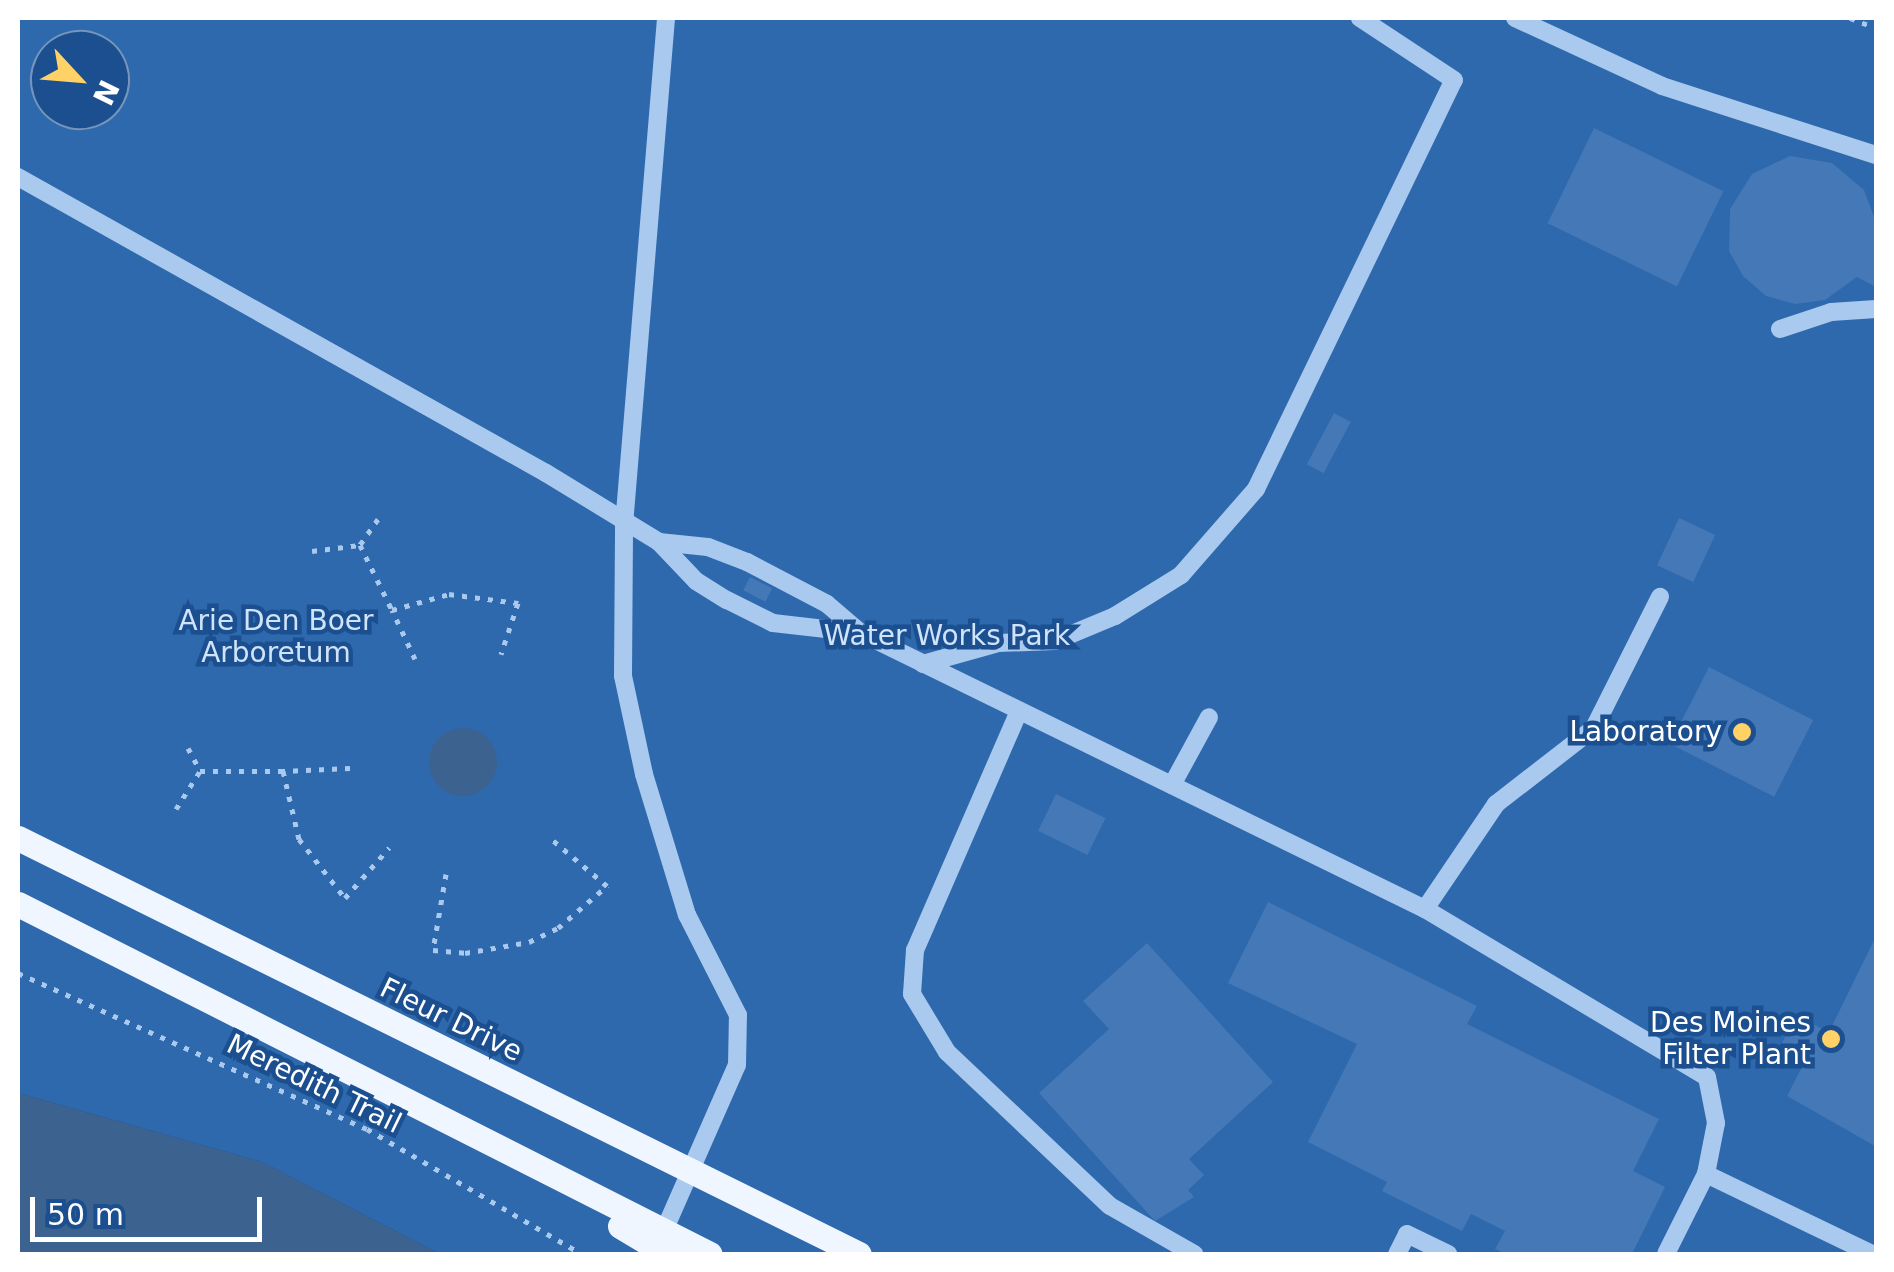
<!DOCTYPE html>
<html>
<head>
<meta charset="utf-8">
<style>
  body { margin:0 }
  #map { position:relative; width:1894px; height:1272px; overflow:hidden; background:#1b4f8f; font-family:"DejaVu Sans",sans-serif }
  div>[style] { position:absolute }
  .green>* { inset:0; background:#2e69ad }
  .water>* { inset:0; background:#3c6290 }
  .round { border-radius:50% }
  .building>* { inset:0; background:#4478b7; transform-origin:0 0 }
  .path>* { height:5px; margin-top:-2.5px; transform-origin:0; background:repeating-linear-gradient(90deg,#a9c9ee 0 5px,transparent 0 13px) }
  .minor>* { height:18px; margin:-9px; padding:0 9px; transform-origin:9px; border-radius:9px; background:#a9c9ee }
  .major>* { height:25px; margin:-12.5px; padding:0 12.5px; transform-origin:12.5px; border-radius:12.5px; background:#f0f6ff }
  .dots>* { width:28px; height:28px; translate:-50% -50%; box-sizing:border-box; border:5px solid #1b4f8f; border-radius:50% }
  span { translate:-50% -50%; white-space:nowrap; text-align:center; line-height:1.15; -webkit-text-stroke:9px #1b4f8f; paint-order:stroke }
  .park-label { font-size:28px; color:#cfe3fa }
  .poi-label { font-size:28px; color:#fff }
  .right { translate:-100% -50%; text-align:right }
  .street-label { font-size:28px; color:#fff }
  .frame { position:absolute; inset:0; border:20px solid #fff; pointer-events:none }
  .north { position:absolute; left:30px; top:30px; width:100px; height:100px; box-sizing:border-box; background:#1b4f8f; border:2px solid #7695bc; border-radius:50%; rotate:116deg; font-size:28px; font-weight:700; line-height:40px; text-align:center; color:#fff }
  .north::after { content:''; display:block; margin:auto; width:35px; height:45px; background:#ffd166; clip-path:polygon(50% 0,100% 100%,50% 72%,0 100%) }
  .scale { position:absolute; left:30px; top:1197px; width:232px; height:45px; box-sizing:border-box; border:5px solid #fff; border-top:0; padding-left:12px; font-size:30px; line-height:35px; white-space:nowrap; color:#fff; -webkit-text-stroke:8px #1b4f8f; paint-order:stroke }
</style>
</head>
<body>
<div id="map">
  <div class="green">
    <div style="clip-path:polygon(evenodd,18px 18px,1876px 18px,1876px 1254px,440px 1254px,262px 1162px,18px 1093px,18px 18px,50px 50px,110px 50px,110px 110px,50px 110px,50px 50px)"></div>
  </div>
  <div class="water">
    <div class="round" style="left:429px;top:728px;width:68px;height:68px"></div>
    <div style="clip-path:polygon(18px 1093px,262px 1162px,440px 1254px,18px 1254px)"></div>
  </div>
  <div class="building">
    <div style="left:1594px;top:128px;width:144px;height:106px;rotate:26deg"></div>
    <div style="clip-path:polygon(1790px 156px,1832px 163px,1864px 190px,1874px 217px,1876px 287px,1857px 277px,1825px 300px,1795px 304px,1766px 296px,1743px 276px,1729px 251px,1730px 209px,1752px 174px)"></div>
    <div style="left:1334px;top:413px;width:19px;height:58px;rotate:28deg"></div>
    <div style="left:1679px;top:518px;width:40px;height:52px;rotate:25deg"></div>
    <div style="left:750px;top:577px;width:25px;height:15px;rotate:27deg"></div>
    <div style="left:1709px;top:667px;width:117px;height:86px;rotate:27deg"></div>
    <div style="left:1056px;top:794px;width:55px;height:41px;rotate:26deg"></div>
    <div style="clip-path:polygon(1268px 902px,1477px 1006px,1467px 1024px,1659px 1119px,1633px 1171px,1665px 1187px,1632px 1254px,1506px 1254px,1495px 1249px,1505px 1231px,1471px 1214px,1462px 1231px,1382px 1191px,1387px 1182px,1308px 1142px,1357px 1044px,1228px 983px)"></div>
    <div style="clip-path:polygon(1876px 936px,1876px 1144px,1875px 1146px,1787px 1096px,1807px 1057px,1781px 1045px,1796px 1016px,1829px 1032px)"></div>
    <div style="clip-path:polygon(1147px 943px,1273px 1082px,1189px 1159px,1204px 1175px,1188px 1190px,1194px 1197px,1155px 1221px,1039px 1093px,1109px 1029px,1083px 1001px)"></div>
  </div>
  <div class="path">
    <div style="left:1850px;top:18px;width:28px;rotate:21deg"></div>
    <div style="left:378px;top:519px;width:32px;rotate:125deg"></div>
    <div style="left:360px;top:545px;width:72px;rotate:63.8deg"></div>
    <div style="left:312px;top:551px;width:48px;rotate:-7.1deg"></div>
    <div style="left:415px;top:659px;width:54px;rotate:-115.1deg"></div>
    <div style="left:392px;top:610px;width:59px;rotate:-15.7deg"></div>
    <div style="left:449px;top:594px;width:70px;rotate:7.4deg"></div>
    <div style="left:518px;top:603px;width:54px;rotate:108.4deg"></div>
    <div style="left:188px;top:748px;width:26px;rotate:62deg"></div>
    <div style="left:350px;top:768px;width:67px;rotate:177.4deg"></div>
    <div style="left:283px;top:771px;width:70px;rotate:76.8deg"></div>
    <div style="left:299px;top:839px;width:75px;rotate:52.1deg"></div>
    <div style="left:345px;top:898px;width:67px;rotate:-48.7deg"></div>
    <div style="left:176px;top:809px;width:45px;rotate:-57.7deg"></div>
    <div style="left:200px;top:771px;width:83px"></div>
    <div style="left:446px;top:874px;width:77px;rotate:99.7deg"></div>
    <div style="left:433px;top:950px;width:32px;rotate:5deg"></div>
    <div style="left:465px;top:953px;width:65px;rotate:-9.8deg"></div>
    <div style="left:529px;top:942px;width:32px;rotate:-26deg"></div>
    <div style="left:558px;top:928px;width:65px;rotate:-40.6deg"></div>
    <div style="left:607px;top:886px;width:76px;rotate:-139.8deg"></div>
    <div style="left:18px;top:973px;width:382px;rotate:24.1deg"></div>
    <div style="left:367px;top:1129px;width:249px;rotate:30.2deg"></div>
  </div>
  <div class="minor">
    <div style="left:1515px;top:18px;width:162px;rotate:24.8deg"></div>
    <div style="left:1662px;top:86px;width:225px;rotate:17.9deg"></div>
    <div style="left:18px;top:177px;width:605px;rotate:29.28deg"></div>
    <div style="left:546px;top:473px;width:132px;rotate:31.4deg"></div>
    <div style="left:659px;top:542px;width:54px;rotate:46.5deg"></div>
    <div style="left:696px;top:581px;width:36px;rotate:32deg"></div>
    <div style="left:727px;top:600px;width:51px;rotate:26.6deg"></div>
    <div style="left:773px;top:623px;width:89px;rotate:6.5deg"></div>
    <div style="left:1780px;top:329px;width:54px;rotate:-18.4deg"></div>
    <div style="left:1831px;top:312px;width:45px;rotate:-3.8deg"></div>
    <div style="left:659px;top:542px;width:49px;rotate:5.8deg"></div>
    <div style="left:708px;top:547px;width:42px;rotate:21deg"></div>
    <div style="left:747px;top:562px;width:90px;rotate:27.7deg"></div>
    <div style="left:827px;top:604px;width:45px;rotate:40.5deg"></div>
    <div style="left:861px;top:633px;width:628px;rotate:26.08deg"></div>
    <div style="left:1425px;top:909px;width:328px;rotate:30.8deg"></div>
    <div style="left:1707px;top:1077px;width:47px;rotate:78.9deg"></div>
    <div style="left:1716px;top:1123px;width:52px;rotate:101.1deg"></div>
    <div style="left:1706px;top:1174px;width:89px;rotate:116.6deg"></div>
    <div style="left:923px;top:664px;width:78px;rotate:-15.6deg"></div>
    <div style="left:998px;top:643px;width:57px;rotate:-2deg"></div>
    <div style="left:1055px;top:641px;width:65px;rotate:-22.6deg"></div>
    <div style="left:1115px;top:616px;width:78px;rotate:-31.8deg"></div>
    <div style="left:1181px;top:575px;width:114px;rotate:-48.9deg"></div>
    <div style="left:1256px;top:489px;width:454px;rotate:-64.2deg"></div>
    <div style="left:1454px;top:80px;width:113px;rotate:-146.6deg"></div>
    <div style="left:1019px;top:711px;width:261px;rotate:113.5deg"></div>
    <div style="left:915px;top:950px;width:44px;rotate:93.9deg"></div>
    <div style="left:912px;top:994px;width:68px;rotate:58.9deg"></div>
    <div style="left:947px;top:1052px;width:224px;rotate:43.4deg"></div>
    <div style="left:1110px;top:1206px;width:97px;rotate:29.7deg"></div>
    <div style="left:1172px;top:785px;width:77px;rotate:-61.4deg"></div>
    <div style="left:1425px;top:909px;width:127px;rotate:-55.9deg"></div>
    <div style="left:1496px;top:804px;width:124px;rotate:-37.8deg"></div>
    <div style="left:1594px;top:728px;width:147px;rotate:-63.3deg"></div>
    <div style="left:1706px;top:1174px;width:184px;rotate:25.7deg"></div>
    <div style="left:664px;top:1231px;width:181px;rotate:-66.3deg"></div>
    <div style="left:737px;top:1065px;width:50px;rotate:-88.9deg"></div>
    <div style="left:738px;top:1015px;width:112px;rotate:-117deg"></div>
    <div style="left:687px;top:915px;width:147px;rotate:-107deg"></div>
    <div style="left:644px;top:774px;width:100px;rotate:-102.1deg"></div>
    <div style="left:623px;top:676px;width:151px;rotate:-89.6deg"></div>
    <div style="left:624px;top:525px;width:509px;rotate:-85.26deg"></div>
    <div style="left:1397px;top:1254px;width:22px;rotate:-63deg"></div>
    <div style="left:1407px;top:1234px;width:46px;rotate:26deg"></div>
  </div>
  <div class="major">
    <div style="left:18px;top:838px;width:938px;rotate:26.32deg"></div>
    <div style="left:18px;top:904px;width:775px;rotate:26.83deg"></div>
    <div style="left:620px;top:1226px;width:55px;rotate:30.8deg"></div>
  </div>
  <div class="dots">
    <div style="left:1742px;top:732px;background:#ffd166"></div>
    <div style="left:1831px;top:1039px;background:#ffd166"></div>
  </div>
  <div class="park-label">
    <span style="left:276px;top:637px">Arie Den Boer<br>Arboretum</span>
    <span style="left:947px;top:636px">Water Works Park</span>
  </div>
  <div class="poi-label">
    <span class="right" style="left:1722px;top:732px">Laboratory</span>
    <span class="right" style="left:1811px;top:1039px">Des Moines<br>Filter Plant</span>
  </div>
  <div class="street-label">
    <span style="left:451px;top:1020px;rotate:26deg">Fleur Drive</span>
    <span style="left:314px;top:1084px;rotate:26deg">Meredith Trail</span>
  </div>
  <div class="frame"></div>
  <div class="north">N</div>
  <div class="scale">50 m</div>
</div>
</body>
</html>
